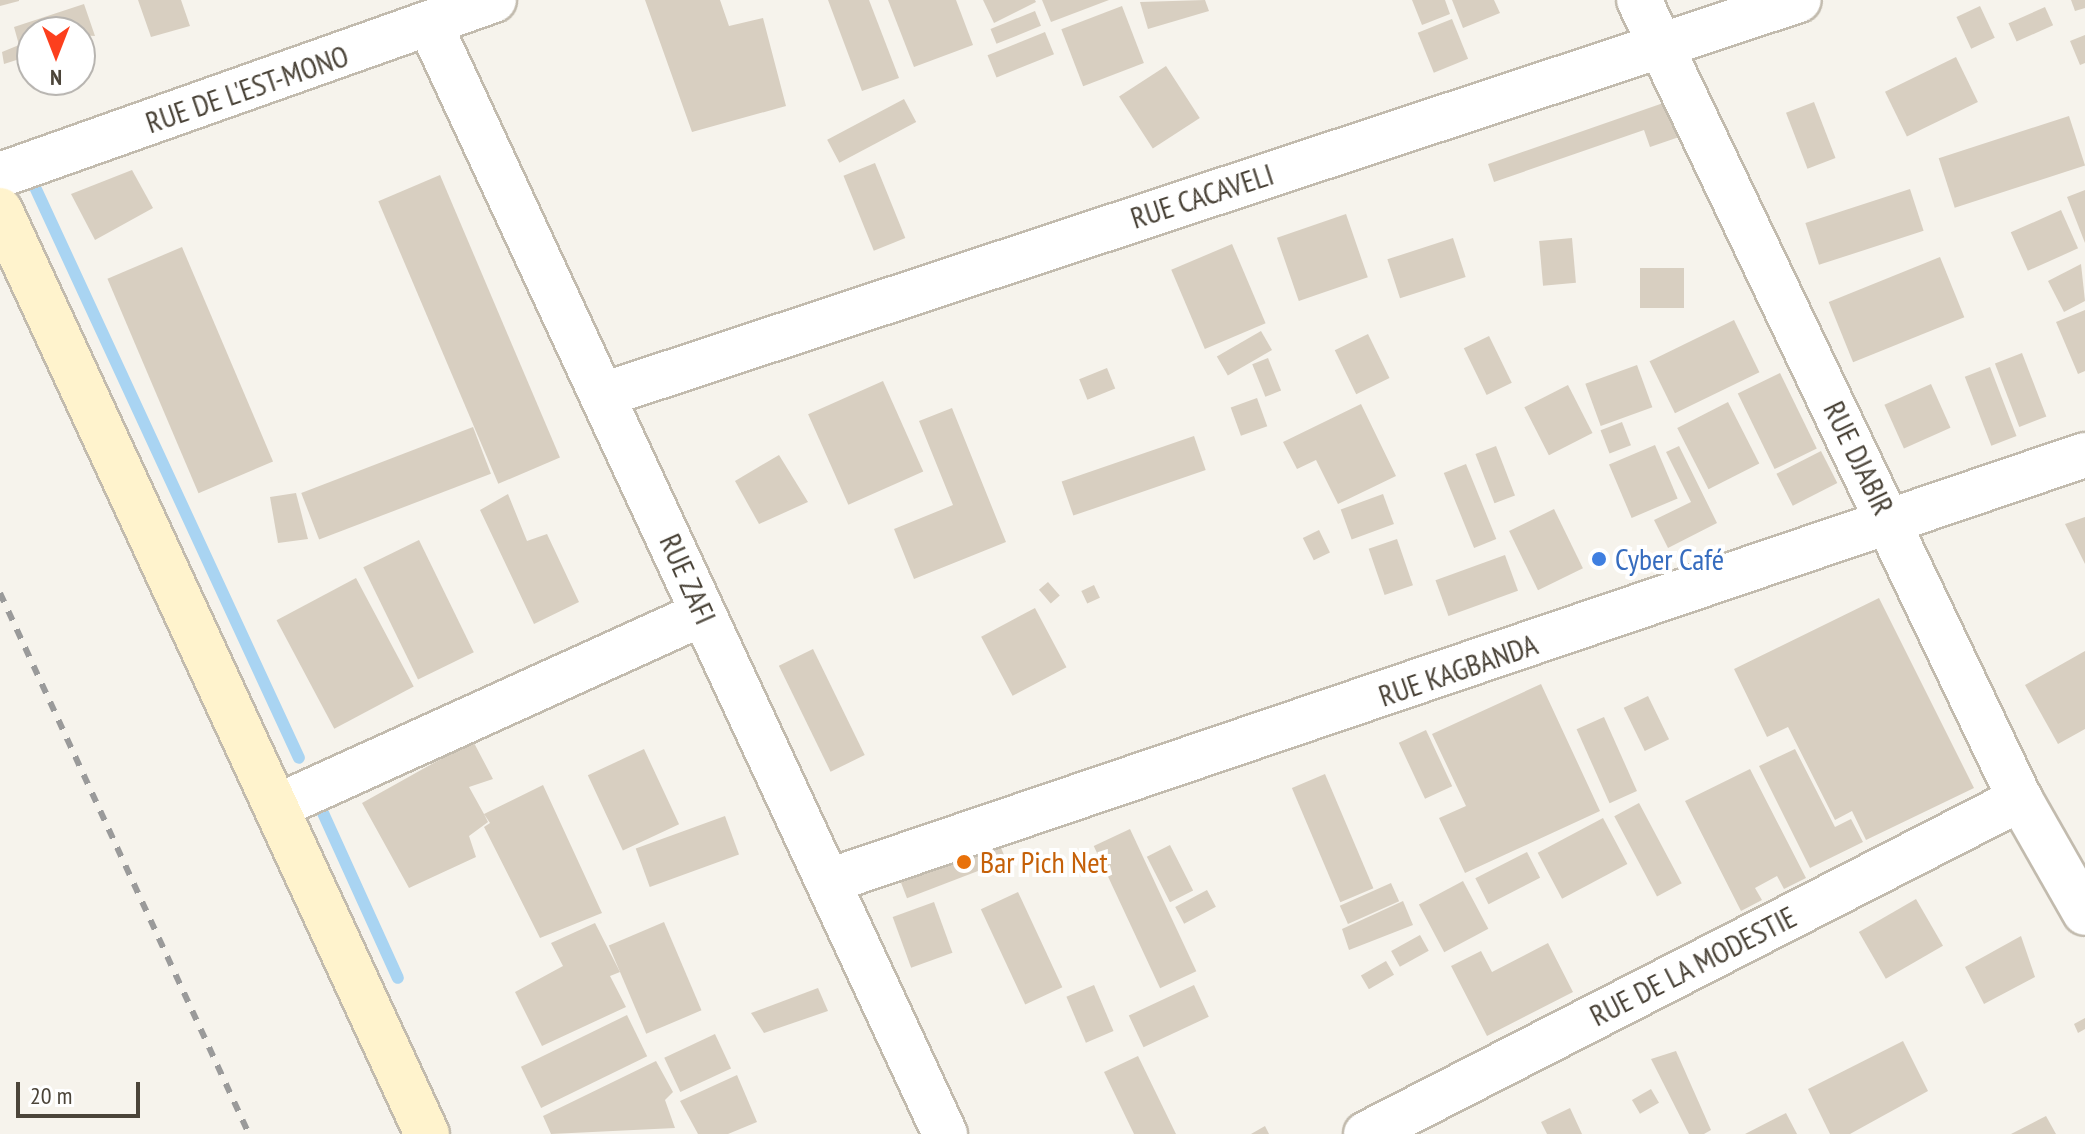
<!DOCTYPE html>
<html>
<head>
<meta charset="utf-8">
<style>
  body { margin:0 }
  #map { position:relative; width:2085px; height:1134px; overflow:hidden; background:#f6f3ec; font-family:"PT Sans Narrow",sans-serif }
  div>[style] { position:absolute }
  .stream>* { height:12px; margin:-6px; padding:0 6px; transform-origin:6px; border-radius:6px; background:#a9d4f2 }
  .building>* { inset:0; background:#d8cfc1; transform-origin:0 0 }
  .roads { filter:drop-shadow(2px 0 #c2bbae) drop-shadow(-2px 0 #c2bbae) drop-shadow(0 2px #c2bbae) drop-shadow(0 -2px #c2bbae) }
  .street>* { height:44px; margin:-22px; padding:0 22px; transform-origin:22px; border-radius:22px; background:#fff }
  .secondary>* { height:44px; margin:-22px; padding:0 22px; transform-origin:22px; border-radius:22px; background:#fff3cd }
  .rail>* { height:6px; margin-top:-3px; transform-origin:0; background:repeating-linear-gradient(90deg,#9a9a9a 0 10px,transparent 0 20px) }
  .dots>* { width:22px; height:22px; translate:-50% -50%; box-sizing:border-box; border:4px solid #fff; border-radius:50% }
  span { translate:-50% -50%; white-space:nowrap; text-align:center; line-height:1.15; -webkit-text-stroke:8px #fff; paint-order:stroke }
  .street-label { font-size:30px; color:#4b4439 }
  .shop-label { font-size:30px; color:#366cbe }
  .left { translate:0 -50%; text-align:left }
  .food-label { font-size:30px; color:#c56008 }
  .north { position:absolute; left:16px; top:16px; width:80px; height:80px; box-sizing:border-box; background:#fff; border:2px solid #b7b4b0; border-radius:50%; rotate:180deg; font-size:22px; font-weight:700; line-height:32px; text-align:center; color:#4b4439 }
  .north::after { content:''; display:block; margin:auto; width:28px; height:36px; background:#fc3f1d; clip-path:polygon(50% 0,100% 100%,50% 72%,0 100%) }
  .scale { position:absolute; left:16px; top:1082px; width:124px; height:36px; box-sizing:border-box; border:4px solid #4b4439; border-top:0; padding-left:10px; font-size:24px; line-height:28px; white-space:nowrap; color:#4b4439; -webkit-text-stroke:6px #fff; paint-order:stroke }
</style>
</head>
<body>
<div id="map">
  <div class="stream">
    <div style="left:34px;top:185px;width:631px;rotate:65.18deg"></div>
    <div style="left:323px;top:813px;width:181px;rotate:65.6deg"></div>
  </div>
  <div class="building">
    <div style="clip-path:polygon(0 0,19px 0,19px 1px,0 6px)"></div>
    <div style="clip-path:polygon(138px 0,181px 0,190px 26px,151px 37px)"></div>
    <div style="clip-path:polygon(645px 0,720px 0,729px 26px,763px 18px,786px 106px,692px 132px)"></div>
    <div style="clip-path:polygon(828px 0,869px 0,899px 78px,862px 91px)"></div>
    <div style="clip-path:polygon(888px 0,956px 0,973px 45px,914px 67px)"></div>
    <div style="clip-path:polygon(983px 0,1035px 0,1036px 2px,994px 23px)"></div>
    <div style="clip-path:polygon(1042px 0,1109px 0,1051px 22px)"></div>
    <div style="clip-path:polygon(1205px 0,1209px 11px,1148px 29px,1140px 2px)"></div>
    <div style="clip-path:polygon(1412px 0,1445px 0,1450px 14px,1422px 25px)"></div>
    <div style="clip-path:polygon(1452px 0,1494px 0,1500px 13px,1463px 28px)"></div>
    <div style="clip-path:polygon(2071px 0,2085px 0,2085px 8px,2075px 11px)"></div>
    <div style="clip-path:polygon(84px 4px,95px 36px,32px 32px,32px 55px,4px 64px,2px 52px,19px 45px,14px 27px)"></div>
    <div style="left:1122px;top:6px;width:61px;height:65px;rotate:69deg"></div>
    <div style="left:1980px;top:6px;width:35px;height:26px;rotate:65deg"></div>
    <div style="left:2045px;top:7px;width:20px;height:40px;rotate:66deg"></div>
    <div style="left:1035px;top:11px;width:16px;height:48px;rotate:68deg"></div>
    <div style="left:1452px;top:19px;width:43px;height:37px;rotate:68deg"></div>
    <div style="left:1045px;top:32px;width:24px;height:62px;rotate:68deg"></div>
    <div style="clip-path:polygon(2085px 35px,2085px 63px,2080px 65px,2070px 41px)"></div>
    <div style="left:1956px;top:57px;width:50px;height:79px;rotate:64deg"></div>
    <div style="left:1166px;top:66px;width:62px;height:56px;rotate:57deg"></div>
    <div style="left:904px;top:99px;width:26px;height:87px;rotate:62deg"></div>
    <div style="clip-path:polygon(1669px 101px,1682px 136px,1650px 147px,1644px 130px,1494px 182px,1488px 164px)"></div>
    <div style="left:1814px;top:102px;width:60px;height:30px;rotate:69deg"></div>
    <div style="left:2069px;top:116px;width:52px;height:137px;rotate:72deg"></div>
    <div style="left:875px;top:163px;width:81px;height:34px;rotate:68deg"></div>
    <div style="clip-path:polygon(132px 170px,153px 208px,95px 240px,71px 194px)"></div>
    <div style="left:440px;top:175px;width:307px;height:67px;rotate:67deg"></div>
    <div style="left:1910px;top:189px;width:44px;height:110px;rotate:72deg"></div>
    <div style="clip-path:polygon(2085px 190px,2085px 243px,2067px 197px)"></div>
    <div style="left:2061px;top:210px;width:42px;height:55px;rotate:66deg"></div>
    <div style="left:1346px;top:214px;width:67px;height:73px;rotate:71deg"></div>
    <div style="left:1453px;top:238px;width:41px;height:69px;rotate:72deg"></div>
    <div style="left:1572px;top:238px;width:45px;height:33px;rotate:85deg"></div>
    <div style="left:1232px;top:244px;width:86px;height:66px;rotate:67deg"></div>
    <div style="left:182px;top:247px;width:233px;height:81px;rotate:67deg"></div>
    <div style="left:1940px;top:257px;width:65px;height:120px;rotate:68deg"></div>
    <div style="clip-path:polygon(2081px 264px,2085px 301px,2064px 312px,2048px 281px)"></div>
    <div style="left:1640px;top:268px;width:44px;height:40px"></div>
    <div style="clip-path:polygon(2085px 310px,2085px 371px,2078px 374px,2056px 322px)"></div>
    <div style="left:1734px;top:320px;width:58px;height:94px;rotate:64deg"></div>
    <div style="left:1261px;top:331px;width:22px;height:51px;rotate:60deg"></div>
    <div style="left:1368px;top:334px;width:49px;height:37px;rotate:64deg"></div>
    <div style="left:1489px;top:336px;width:52px;height:28px;rotate:64deg"></div>
    <div style="left:2022px;top:353px;width:68px;height:29px;rotate:69deg"></div>
    <div style="left:1268px;top:358px;width:35px;height:17px;rotate:68deg"></div>
    <div style="left:1637px;top:365px;width:45px;height:55px;rotate:70deg"></div>
    <div style="left:1990px;top:367px;width:74px;height:27px;rotate:69deg"></div>
    <div style="left:1107px;top:368px;width:22px;height:30px;rotate:68deg"></div>
    <div style="left:1780px;top:373px;width:84px;height:47px;rotate:64deg"></div>
    <div style="left:883px;top:381px;width:99px;height:82px;rotate:66deg"></div>
    <div style="left:1931px;top:384px;width:48px;height:51px;rotate:66deg"></div>
    <div style="left:1568px;top:385px;width:54px;height:49px;rotate:63deg"></div>
    <div style="left:1257px;top:398px;width:30px;height:28px;rotate:70deg"></div>
    <div style="left:1728px;top:402px;width:69px;height:57px;rotate:63deg"></div>
    <div style="clip-path:polygon(1361px 404px,1396px 476px,1338px 504px,1316px 460px,1297px 469px,1283px 442px)"></div>
    <div style="clip-path:polygon(952px 408px,1006px 542px,914px 579px,894px 529px,953px 505px,919px 421px)"></div>
    <div style="left:1622px;top:422px;width:25px;height:23px;rotate:69deg"></div>
    <div style="left:473px;top:427px;width:50px;height:184px;rotate:69deg"></div>
    <div style="left:1194px;top:436px;width:36px;height:140px;rotate:71deg"></div>
    <div style="left:1655px;top:445px;width:58px;height:50px;rotate:67deg"></div>
    <div style="left:1496px;top:446px;width:53px;height:22px;rotate:69deg"></div>
    <div style="clip-path:polygon(1679px 446px,1717px 523px,1668px 548px,1654px 520px,1691px 502px,1666px 452px)"></div>
    <div style="left:1821px;top:451px;width:36px;height:50px;rotate:63deg"></div>
    <div style="clip-path:polygon(779px 455px,808px 502px,759px 524px,735px 481px)"></div>
    <div style="left:1466px;top:464px;width:81px;height:24px;rotate:68deg"></div>
    <div style="clip-path:polygon(296px 493px,308px 539px,278px 543px,270px 497px)"></div>
    <div style="clip-path:polygon(508px 494px,527px 541px,547px 534px,579px 602px,534px 624px,480px 510px)"></div>
    <div style="left:1383px;top:494px;width:32px;height:45px;rotate:70deg"></div>
    <div style="left:1554px;top:509px;width:66px;height:50px;rotate:64deg"></div>
    <div style="clip-path:polygon(2085px 517px,2085px 564px,2065px 524px)"></div>
    <div style="left:1319px;top:530px;width:25px;height:18px;rotate:64deg"></div>
    <div style="left:1397px;top:539px;width:49px;height:30px;rotate:71deg"></div>
    <div style="left:419px;top:540px;width:125px;height:62px;rotate:64deg"></div>
    <div style="left:1505px;top:555px;width:38px;height:74px;rotate:70deg"></div>
    <div style="left:356px;top:578px;width:123px;height:90px;rotate:62deg"></div>
    <div style="left:1048px;top:582px;width:18px;height:12px;rotate:49deg"></div>
    <div style="left:1094px;top:585px;width:14px;height:14px;rotate:65deg"></div>
    <div style="clip-path:polygon(1879px 598px,1974px 788px,1866px 840px,1852px 811px,1835px 820px,1788px 727px,1767px 737px,1734px 669px)"></div>
    <div style="left:1035px;top:608px;width:67px;height:61px;rotate:62deg"></div>
    <div style="left:813px;top:649px;width:118px;height:38px;rotate:64deg"></div>
    <div style="clip-path:polygon(2085px 651px,2085px 729px,2058px 744px,2025px 685px)"></div>
    <div style="clip-path:polygon(1541px 684px,1600px 811px,1465px 873px,1439px 818px,1466px 806px,1432px 734px)"></div>
    <div style="left:1648px;top:696px;width:48px;height:27px;rotate:64deg"></div>
    <div style="left:1604px;top:717px;width:81px;height:30px;rotate:66deg"></div>
    <div style="left:1426px;top:730px;width:62px;height:30px;rotate:65deg"></div>
    <div style="clip-path:polygon(473px 741px,493px 779px,469px 787px,484px 814px,543px 785px,602px 913px,540px 938px,484px 827px,490px 823px,484px 814px,488px 822px,469px 836px,476px 857px,409px 888px,362px 803px)"></div>
    <div style="left:644px;top:749px;width:83px;height:62px;rotate:65deg"></div>
    <div style="clip-path:polygon(1795px 749px,1835px 827px,1851px 819px,1863px 842px,1810px 868px,1759px 766px)"></div>
    <div style="clip-path:polygon(1750px 769px,1806px 878px,1784px 889px,1777px 876px,1755px 888px,1762px 900px,1741px 911px,1685px 801px)"></div>
    <div style="left:1325px;top:774px;width:124px;height:36px;rotate:67deg"></div>
    <div style="left:1639px;top:803px;width:91px;height:28px;rotate:62deg"></div>
    <div style="left:725px;top:816px;width:41px;height:95px;rotate:70deg"></div>
    <div style="left:1603px;top:818px;width:52px;height:74px;rotate:62deg"></div>
    <div style="left:1130px;top:829px;width:157px;height:40px;rotate:65deg"></div>
    <div style="left:997px;top:837px;width:25px;height:106px;rotate:69deg"></div>
    <div style="left:1170px;top:845px;width:51px;height:26px;rotate:63deg"></div>
    <div style="left:1527px;top:852px;width:29px;height:58px;rotate:63deg"></div>
    <div style="left:1463px;top:881px;width:54px;height:50px;rotate:62deg"></div>
    <div style="left:1391px;top:883px;width:20px;height:56px;rotate:66deg"></div>
    <div style="left:1207px;top:890px;width:19px;height:36px;rotate:62deg"></div>
    <div style="left:1018px;top:892px;width:105px;height:41px;rotate:65deg"></div>
    <div style="left:1916px;top:899px;width:54px;height:66px;rotate:60deg"></div>
    <div style="clip-path:polygon(1403px 901px,1413px 925px,1349px 950px,1342px 929px)"></div>
    <div style="left:934px;top:902px;width:54px;height:44px;rotate:70deg"></div>
    <div style="left:664px;top:922px;width:96px;height:60px;rotate:67deg"></div>
    <div style="clip-path:polygon(595px 923px,620px 972px,610px 976px,626px 1007px,542px 1046px,515px 992px,563px 966px,551px 943px)"></div>
    <div style="left:1420px;top:935px;width:18px;height:33px;rotate:61deg"></div>
    <div style="clip-path:polygon(2021px 936px,2035px 977px,1984px 1004px,1965px 967px)"></div>
    <div style="clip-path:polygon(1548px 943px,1573px 992px,1487px 1036px,1451px 966px,1481px 951px,1492px 972px)"></div>
    <div style="left:1386px;top:961px;width:16px;height:29px;rotate:60deg"></div>
    <div style="left:1094px;top:985px;width:50px;height:30px;rotate:67deg"></div>
    <div style="left:1194px;top:985px;width:35px;height:72px;rotate:65deg"></div>
    <div style="clip-path:polygon(818px 988px,828px 1011px,764px 1033px,751px 1013px)"></div>
    <div style="left:627px;top:1015px;width:46px;height:118px;rotate:64deg"></div>
    <div style="clip-path:polygon(2085px 1018px,2085px 1029px,2078px 1033px,2074px 1024px)"></div>
    <div style="left:715px;top:1034px;width:38px;height:56px;rotate:65deg"></div>
    <div style="clip-path:polygon(1903px 1041px,1928px 1091px,1850px 1134px,1830px 1134px,1808px 1089px)"></div>
    <div style="clip-path:polygon(1676px 1051px,1711px 1130px,1704px 1134px,1689px 1134px,1651px 1059px)"></div>
    <div style="clip-path:polygon(1138px 1056px,1176px 1134px,1134px 1134px,1104px 1072px)"></div>
    <div style="clip-path:polygon(656px 1061px,673px 1092px,665px 1100px,675px 1128px,551px 1134px,543px 1116px)"></div>
    <div style="clip-path:polygon(737px 1075px,757px 1122px,728px 1134px,698px 1134px,680px 1101px)"></div>
    <div style="left:1651px;top:1089px;width:16px;height:22px;rotate:60deg"></div>
    <div style="clip-path:polygon(1570px 1108px,1582px 1134px,1547px 1134px,1541px 1122px)"></div>
    <div style="clip-path:polygon(1786px 1113px,1797px 1134px,1745px 1134px)"></div>
    <div style="clip-path:polygon(2046px 1116px,2056px 1134px,2011px 1134px)"></div>
    <div style="clip-path:polygon(1265px 1126px,1269px 1134px,1251px 1134px)"></div>
  </div>
  <div class="roads">
    <div class="street">
      <div style="left:1639px;top:0;width:885px;rotate:64.51deg"></div>
      <div style="left:2020px;top:799px;width:131px;rotate:60.3deg"></div>
      <div style="left:430px;top:25px;width:1223px;rotate:65.09deg"></div>
      <div style="left:0;top:175px;width:524px;rotate:-19.51deg"></div>
      <div style="left:606px;top:394px;width:1256px;rotate:-18.28deg"></div>
      <div style="left:276px;top:807px;width:469px;rotate:-24.4deg"></div>
      <div style="left:829px;top:881px;width:1326px;rotate:-18.74deg"></div>
      <div style="left:1366px;top:1134px;width:735px;rotate:-27.12deg"></div>
    </div>
    <div class="secondary">
      <div style="left:0;top:210px;width:1018px;rotate:65.2deg"></div>
    </div>
  </div>
  <div class="rail">
    <div style="left:0;top:593px;width:596px;rotate:65.29deg"></div>
  </div>
  <div class="dots">
    <div style="left:1599px;top:559px;background:#3f7fe0"></div>
    <div style="left:964px;top:862px;background:#e8710a"></div>
  </div>
  <div class="street-label">
    <span style="left:247px;top:89px;rotate:-19deg">RUE DE L'EST-MONO</span>
    <span style="left:1202px;top:196px;rotate:-18deg">RUE CACAVELI</span>
    <span style="left:1859px;top:458px;rotate:64deg">RUE DJABIR</span>
    <span style="left:688px;top:579px;rotate:66deg">RUE ZAFI</span>
    <span style="left:1458px;top:670px;rotate:-19deg">RUE KAGBANDA</span>
    <span style="left:1693px;top:966px;rotate:-27deg">RUE DE LA MODESTIE</span>
  </div>
  <div class="shop-label">
    <span class="left" style="left:1615px;top:559px">Cyber Café</span>
  </div>
  <div class="food-label">
    <span class="left" style="left:980px;top:862px">Bar Pich Net</span>
  </div>
  <div class="north">N</div>
  <div class="scale">20 m</div>
</div>
</body>
</html>
